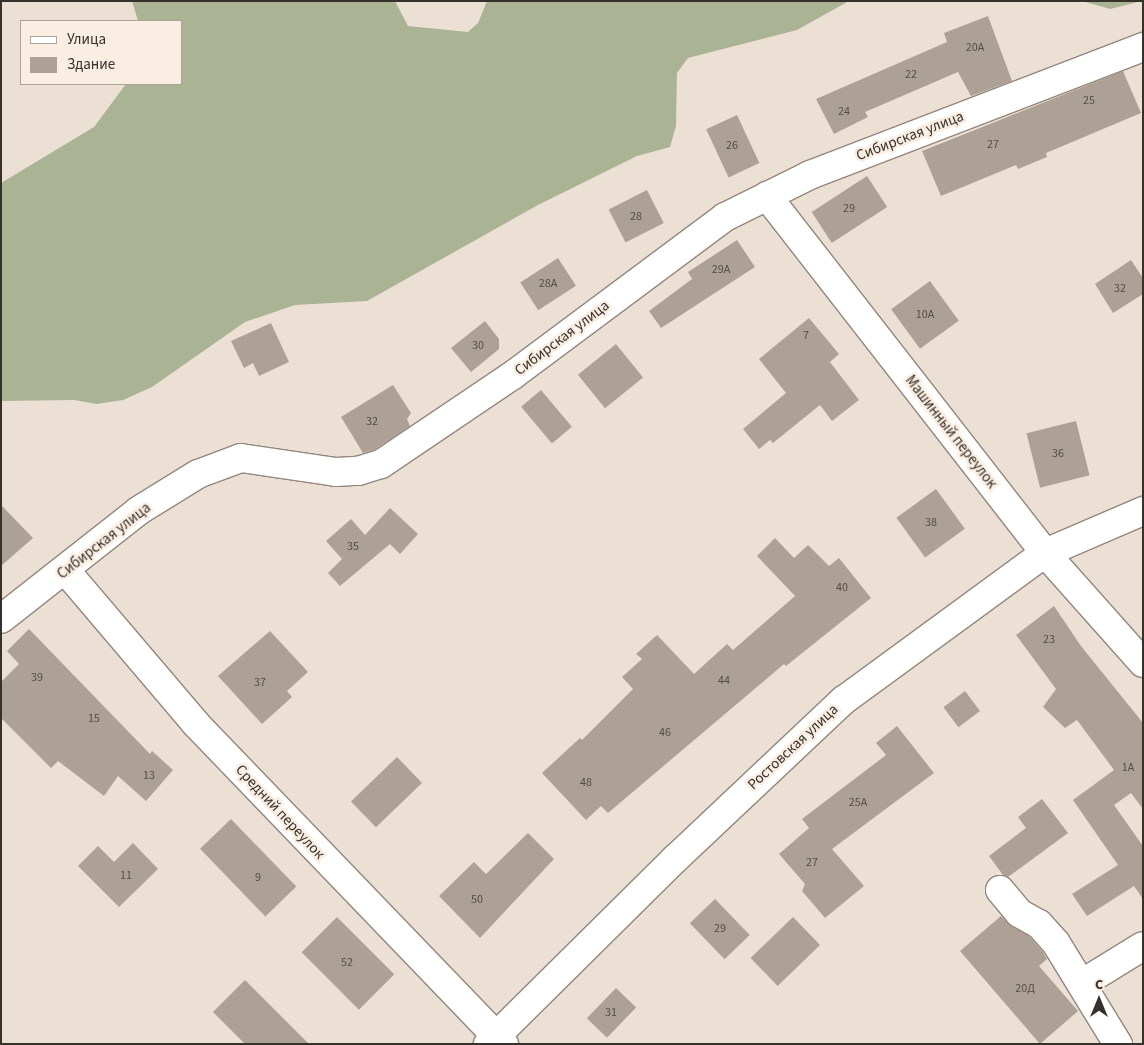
<!DOCTYPE html>
<html>
<head>
<meta charset="utf-8">
<style>
  body { margin:0 }
  #map { position:relative; width:1144px; height:1045px; overflow:hidden; background:#ece0d4; font-family:"Source Sans 3",sans-serif }
  div>[style] { position:absolute }
  .forest>* { inset:0; background:#aab494 }
  .building>* { inset:0; background:#ada196; transform-origin:0 0 }
  .roads { filter:drop-shadow(1px 0 #93877d) drop-shadow(-1px 0 #93877d) drop-shadow(0 1px #93877d) drop-shadow(0 -1px #93877d) }
  .minor>* { height:28px; margin:-14px; padding:0 14px; transform-origin:14px; border-radius:14px; background:#fff }
  span { translate:-50% -50%; white-space:nowrap; text-align:center; line-height:1.15; -webkit-text-stroke:5px #faede1; paint-order:stroke }
  .number-label { font-size:12px; color:#544d47 }
  .number-label span { -webkit-text-stroke-width:0 }
  .street-label { font-size:15px; color:#36312d }
  .frame { position:absolute; inset:0; border:2px solid #36312d; pointer-events:none }
  .legend { position:absolute; left:20px; top:20px; width:162px; height:65px; box-sizing:border-box; background:#faede1; border:1px solid #aca299; margin:0; padding:6px 9px; list-style:none; font-size:15px; color:#36312d }
  .legend li { display:flex; align-items:center; gap:10px; height:25px }
  .legend b { width:25px; border:1px solid #aca299 }
  .north { position:absolute; left:1074px; top:975px; width:50px; height:50px; -webkit-text-stroke:4px #faede1; paint-order:stroke; rotate:0deg; font-size:14px; font-weight:700; line-height:20px; text-align:center; color:#36312d }
  .north::after { content:''; display:block; margin:auto; width:18px; height:22px; background:#36312d; clip-path:polygon(50% 0,100% 100%,50% 72%,0 100%) }
</style>
</head>
<body>
<div id="map">
  <div class="forest">
    <div style="clip-path:polygon(132px 1px,395px 1px,408px 26px,468px 32px,478px 23px,487px 1px,849px 1px,797px 30px,688px 58px,677px 73px,676px 126px,670px 147px,637px 156px,538px 205px,367px 301px,295px 305px,245px 322px,152px 387px,123px 400px,97px 404px,74px 400px,1px 401px,1px 183px,94px 127px,126px 84px,181px 84px,181px 21px,138px 21px)"></div>
    <div style="clip-path:polygon(1082px 1px,1142px 1px,1110px 9px)"></div>
  </div>
  <div class="building">
    <div style="clip-path:polygon(988px 16px,1012px 81px,971px 96px,958px 72px,865px 112px,868px 117px,834px 134px,816px 99px,947px 42px,944px 33px)"></div>
    <div style="clip-path:polygon(1123px 71px,1141px 113px,1046px 153px,1047px 157px,1018px 169px,1016px 165px,941px 196px,922px 151px)"></div>
    <div style="left:737px;top:115px;width:53px;height:34px;rotate:65deg"></div>
    <div style="left:867px;top:176px;width:37px;height:66px;rotate:57deg"></div>
    <div style="left:647px;top:190px;width:37px;height:43px;rotate:63deg"></div>
    <div style="clip-path:polygon(737px 240px,755px 267px,661px 328px,649px 311px,692px 279px,688px 272px)"></div>
    <div style="left:558px;top:258px;width:33px;height:45px;rotate:57deg"></div>
    <div style="clip-path:polygon(1131px 260px,1143px 278px,1143px 294px,1113px 313px,1095px 284px)"></div>
    <div style="left:930px;top:281px;width:49px;height:48px;rotate:54deg"></div>
    <div style="clip-path:polygon(809px 318px,839px 354px,830px 362px,859px 400px,832px 421px,820px 405px,773px 443px,770px 440px,759px 449px,743px 429px,786px 393px,759px 359px)"></div>
    <div style="clip-path:polygon(485px 321px,499px 339px,499px 349px,471px 372px,451px 348px)"></div>
    <div style="clip-path:polygon(271px 323px,289px 362px,259px 376px,253px 363px,244px 368px,231px 341px)"></div>
    <div style="left:616px;top:344px;width:43px;height:49px;rotate:51deg"></div>
    <div style="clip-path:polygon(393px 385px,411px 413px,407px 419px,410px 426px,374px 450px,363px 453px,341px 417px)"></div>
    <div style="left:541px;top:390px;width:48px;height:26px;rotate:50deg"></div>
    <div style="left:1076px;top:421px;width:56px;height:51px;rotate:76deg"></div>
    <div style="left:936px;top:489px;width:49px;height:49px;rotate:54deg"></div>
    <div style="clip-path:polygon(1px 505px,33px 538px,1px 566px)"></div>
    <div style="clip-path:polygon(390px 508px,418px 534px,400px 554px,390px 544px,340px 586px,328px 573px,342px 559px,326px 541px,351px 519px,365px 535px)"></div>
    <div style="clip-path:polygon(775px 538px,794px 558px,808px 545px,829px 566px,839px 558px,871px 598px,786px 666px,784px 664px,608px 813px,601px 806px,586px 820px,542px 773px,580px 738px,582px 740px,633px 689px,622px 677px,642px 659px,636px 654px,657px 635px,694px 674px,727px 644px,733px 650px,795px 596px,757px 556px)"></div>
    <div style="clip-path:polygon(1054px 606px,1081px 646px,1143px 723px,1143px 809px,1131px 793px,1114px 805px,1143px 846px,1143px 899px,1134px 886px,1087px 916px,1072px 894px,1118px 865px,1073px 800px,1114px 770px,1077px 720px,1065px 728px,1043px 707px,1056px 689px,1016px 635px)"></div>
    <div style="clip-path:polygon(29px 629px,150px 754px,152px 751px,173px 770px,146px 801px,118px 776px,104px 796px,58px 761px,51px 768px,1px 718px,1px 682px,19px 664px,7px 651px)"></div>
    <div style="clip-path:polygon(270px 631px,308px 672px,287px 691px,292px 697px,262px 724px,218px 676px)"></div>
    <div style="left:965px;top:691px;width:25px;height:27px;rotate:53deg"></div>
    <div style="clip-path:polygon(897px 726px,934px 773px,832px 849px,864px 886px,825px 918px,802px 891px,805px 884px,779px 854px,809px 828px,802px 819px,886px 755px,876px 743px)"></div>
    <div style="left:397px;top:757px;width:36px;height:64px;rotate:46deg"></div>
    <div style="clip-path:polygon(1042px 799px,1068px 833px,1008px 877px,1003px 875px,989px 856px,1026px 828px,1018px 817px)"></div>
    <div style="left:231px;top:819px;width:94px;height:43px;rotate:46deg"></div>
    <div style="clip-path:polygon(528px 833px,554px 859px,480px 938px,439px 896px,474px 862px,486px 874px)"></div>
    <div style="clip-path:polygon(133px 843px,158px 869px,119px 907px,78px 866px,98px 846px,114px 862px)"></div>
    <div style="left:715px;top:899px;width:50px;height:35px;rotate:46deg"></div>
    <div style="clip-path:polygon(1001px 916px,1011px 926px,1029px 936px,1043px 952px,1047px 959px,1039px 966px,1078px 1011px,1040px 1044px,960px 951px)"></div>
    <div style="left:337px;top:917px;width:81px;height:50px;rotate:45deg"></div>
    <div style="left:793px;top:917px;width:39px;height:59px;rotate:46deg"></div>
    <div style="clip-path:polygon(245px 980px,309px 1044px,245px 1044px,213px 1012px)"></div>
    <div style="left:616px;top:988px;width:28px;height:42px;rotate:44deg"></div>
  </div>
  <div class="roads">
    <div class="minor">
      <div style="left:767px;top:196px;width:452px;rotate:52.1deg"></div>
      <div style="left:1045px;top:553px;width:147px;rotate:48.3deg"></div>
      <div style="left:66px;top:571px;width:201px;rotate:49.6deg"></div>
      <div style="left:196px;top:724px;width:444px;rotate:46.1deg"></div>
      <div style="left:1px;top:619px;width:174px;rotate:-38.2deg"></div>
      <div style="left:138px;top:511px;width:70px;rotate:-31.7deg"></div>
      <div style="left:198px;top:474px;width:46px;rotate:-20.4deg"></div>
      <div style="left:241px;top:458px;width:96px;rotate:8.4deg"></div>
      <div style="left:336px;top:472px;width:22px;rotate:-3deg"></div>
      <div style="left:358px;top:471px;width:24px;rotate:-17deg"></div>
      <div style="left:381px;top:464px;width:159px;rotate:-34deg"></div>
      <div style="left:513px;top:375px;width:264px;rotate:-36.7deg"></div>
      <div style="left:725px;top:217px;width:95px;rotate:-26.3deg"></div>
      <div style="left:810px;top:175px;width:357px;rotate:-21deg"></div>
      <div style="left:1000px;top:890px;width:30px;rotate:50deg"></div>
      <div style="left:1019px;top:913px;width:23px;rotate:29deg"></div>
      <div style="left:1039px;top:924px;width:25px;rotate:48deg"></div>
      <div style="left:1056px;top:943px;width:119px;rotate:58.5deg"></div>
      <div style="left:1083px;top:983px;width:70px;rotate:-31.7deg"></div>
      <div style="left:488px;top:1044px;width:263px;rotate:-44.7deg"></div>
      <div style="left:675px;top:859px;width:232px;rotate:-43.3deg"></div>
      <div style="left:844px;top:700px;width:249px;rotate:-36.2deg"></div>
      <div style="left:1045px;top:553px;width:107px;rotate:-23.2deg"></div>
    </div>
  </div>
  <div class="number-label">
    <span style="left:975px;top:48px">20А</span>
    <span style="left:911px;top:75px">22</span>
    <span style="left:1089px;top:101px">25</span>
    <span style="left:844px;top:112px">24</span>
    <span style="left:993px;top:145px">27</span>
    <span style="left:732px;top:146px">26</span>
    <span style="left:849px;top:209px">29</span>
    <span style="left:636px;top:217px">28</span>
    <span style="left:721px;top:270px">29А</span>
    <span style="left:548px;top:284px">28А</span>
    <span style="left:1120px;top:289px">32</span>
    <span style="left:925px;top:315px">10А</span>
    <span style="left:806px;top:336px">7</span>
    <span style="left:478px;top:346px">30</span>
    <span style="left:372px;top:422px">32</span>
    <span style="left:1058px;top:454px">36</span>
    <span style="left:931px;top:523px">38</span>
    <span style="left:353px;top:547px">35</span>
    <span style="left:842px;top:588px">40</span>
    <span style="left:1049px;top:640px">23</span>
    <span style="left:37px;top:678px">39</span>
    <span style="left:724px;top:681px">44</span>
    <span style="left:260px;top:683px">37</span>
    <span style="left:94px;top:719px">15</span>
    <span style="left:665px;top:733px">46</span>
    <span style="left:1128px;top:768px">1А</span>
    <span style="left:149px;top:776px">13</span>
    <span style="left:586px;top:783px">48</span>
    <span style="left:858px;top:803px">25А</span>
    <span style="left:812px;top:863px">27</span>
    <span style="left:126px;top:876px">11</span>
    <span style="left:258px;top:878px">9</span>
    <span style="left:477px;top:900px">50</span>
    <span style="left:720px;top:929px">29</span>
    <span style="left:347px;top:963px">52</span>
    <span style="left:1025px;top:989px">20Д</span>
    <span style="left:611px;top:1013px">31</span>
  </div>
  <div class="street-label">
    <span style="left:910px;top:136px;rotate:-21deg">Сибирская улица</span>
    <span style="left:562px;top:338px;rotate:-37deg">Сибирская улица</span>
    <span style="left:951px;top:432px;rotate:52deg">Машинный переулок</span>
    <span style="left:104px;top:541px;rotate:-38deg">Сибирская улица</span>
    <span style="left:793px;top:747px;rotate:-43deg">Ростовская улица</span>
    <span style="left:280px;top:812px;rotate:47deg">Средний переулок</span>
  </div>
  <div class="frame"></div>
  <ul class="legend">
  <li><b style="height:6px;background:#fff"></b>Улица</li>
  <li><b style="height:14px;background:#ada196"></b>Здание</li>
  </ul>
  <div class="north">С</div>
</div>
</body>
</html>
